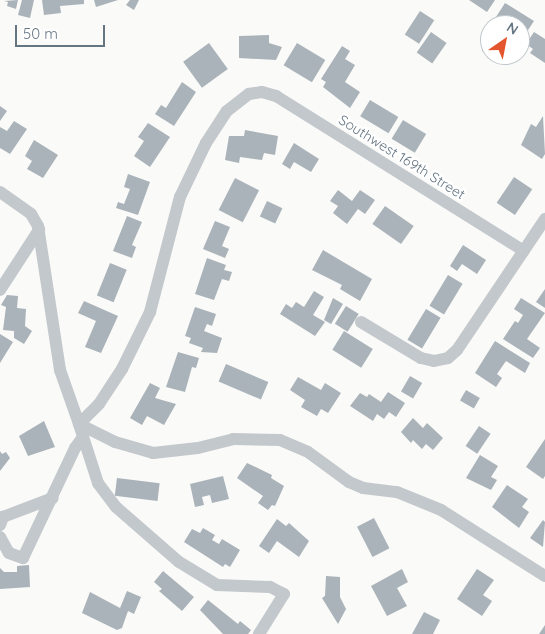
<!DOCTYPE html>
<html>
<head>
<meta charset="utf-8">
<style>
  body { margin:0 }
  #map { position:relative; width:545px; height:634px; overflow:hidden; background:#fafaf8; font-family:Quicksand,sans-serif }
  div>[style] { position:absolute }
  .building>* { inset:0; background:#aab3b9; transform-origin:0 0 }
  .minor>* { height:12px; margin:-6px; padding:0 6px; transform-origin:6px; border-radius:6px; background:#c3c8cc }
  span { translate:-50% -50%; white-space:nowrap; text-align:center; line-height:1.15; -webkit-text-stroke:5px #fff; paint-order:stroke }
  .street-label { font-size:14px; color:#657683 }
  .north { position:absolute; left:480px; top:15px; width:50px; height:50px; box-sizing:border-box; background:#fff; border:1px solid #c1c8cd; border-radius:50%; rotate:33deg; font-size:14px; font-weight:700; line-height:20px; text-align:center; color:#657683 }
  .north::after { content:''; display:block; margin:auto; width:18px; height:22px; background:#e4572e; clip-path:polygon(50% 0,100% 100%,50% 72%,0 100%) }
  .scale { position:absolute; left:15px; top:25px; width:90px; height:22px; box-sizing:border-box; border:2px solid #657683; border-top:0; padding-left:6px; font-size:15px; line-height:18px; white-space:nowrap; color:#657683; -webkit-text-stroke:4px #fff; paint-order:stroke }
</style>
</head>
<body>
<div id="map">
  <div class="building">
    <div style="clip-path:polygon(18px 0,16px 9px,7px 6px,8px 2px,4px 1px)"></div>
    <div style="clip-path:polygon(22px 0,34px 0,30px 18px,18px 15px)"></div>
    <div style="clip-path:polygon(42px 0,84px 0,84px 4px,60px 6px,61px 13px,44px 15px)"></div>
    <div style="clip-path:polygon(94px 0,118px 0,96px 7px)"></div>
    <div style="clip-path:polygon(130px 0,139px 0,134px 10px,126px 5px)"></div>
    <div style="clip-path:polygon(469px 0,495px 0,487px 12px)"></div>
    <div style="clip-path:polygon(505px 3px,534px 21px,524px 36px,520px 33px,520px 25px,508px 25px,496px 17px)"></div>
    <div style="left:420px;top:11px;width:17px;height:28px;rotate:33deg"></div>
    <div style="left:431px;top:32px;width:19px;height:25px;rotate:35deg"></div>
    <div style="clip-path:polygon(534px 32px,545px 39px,545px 63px,530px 53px,533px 49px,526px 44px)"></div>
    <div style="clip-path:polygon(269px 35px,269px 43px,282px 47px,276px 60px,239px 58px,239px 36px)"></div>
    <div style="clip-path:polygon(490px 38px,490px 55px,497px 55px,494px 59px,482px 51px)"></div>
    <div style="left:209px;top:43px;width:32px;height:32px;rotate:54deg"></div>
    <div style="left:297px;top:43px;width:33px;height:26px;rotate:31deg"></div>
    <div style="clip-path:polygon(342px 46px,350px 51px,345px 59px,355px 65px,345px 82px,360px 92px,350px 108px,323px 87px,326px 82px,321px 79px)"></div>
    <div style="clip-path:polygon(182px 82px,196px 92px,174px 126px,155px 114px,161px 105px,166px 108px)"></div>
    <div style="left:370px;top:100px;width:33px;height:19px;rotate:31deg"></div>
    <div style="clip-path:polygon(0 106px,7px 111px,0 121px)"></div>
    <div style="clip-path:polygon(543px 116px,545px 154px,542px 159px,521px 145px,531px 124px,536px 127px)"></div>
    <div style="left:403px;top:120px;width:27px;height:22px;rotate:31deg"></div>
    <div style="clip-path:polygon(14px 121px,27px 129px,10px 154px,0 148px,0 127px,7px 131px)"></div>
    <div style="clip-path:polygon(148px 123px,170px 137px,150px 167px,134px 156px,144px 141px,138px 137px)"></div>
    <div style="clip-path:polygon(245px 130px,278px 136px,275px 155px,264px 153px,262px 160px,240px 157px,239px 163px,225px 160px,229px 136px,244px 136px)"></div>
    <div style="clip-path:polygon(34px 140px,58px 155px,43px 178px,27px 169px,32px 161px,25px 156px)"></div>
    <div style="clip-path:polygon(294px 143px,319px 159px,311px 172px,294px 162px,290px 169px,282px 164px)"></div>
    <div style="clip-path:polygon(128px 174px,150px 182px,138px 215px,116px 208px,118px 202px,124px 204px,130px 189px,124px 187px)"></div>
    <div style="left:514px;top:177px;width:22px;height:31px;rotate:34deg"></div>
    <div style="left:235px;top:178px;width:27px;height:36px;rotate:27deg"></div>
    <div style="clip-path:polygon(338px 190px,352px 201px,360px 190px,375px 200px,365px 214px,358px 209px,347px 224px,333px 213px,338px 206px,330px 201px)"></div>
    <div style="left:267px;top:201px;width:17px;height:17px;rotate:25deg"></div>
    <div style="left:385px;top:206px;width:35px;height:22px;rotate:35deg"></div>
    <div style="clip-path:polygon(127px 216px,142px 222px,132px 245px,136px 247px,132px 258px,113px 251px)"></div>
    <div style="clip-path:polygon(215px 221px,230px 227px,222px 246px,229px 249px,225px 258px,203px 249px)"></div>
    <div style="clip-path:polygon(463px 245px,486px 260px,477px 274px,462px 264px,457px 271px,450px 266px)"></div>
    <div style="clip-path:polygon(323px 250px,372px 279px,360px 301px,340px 289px,342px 285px,312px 270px)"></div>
    <div style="clip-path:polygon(207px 258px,226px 265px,224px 270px,232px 272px,229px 281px,222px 279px,214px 300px,195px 294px)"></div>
    <div style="left:110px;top:263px;width:18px;height:35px;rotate:22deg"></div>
    <div style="left:448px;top:275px;width:17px;height:36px;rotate:31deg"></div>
    <div style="clip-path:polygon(545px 289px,545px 308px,536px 302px)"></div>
    <div style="clip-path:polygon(314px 291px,324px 297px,313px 315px,325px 322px,315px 336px,280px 314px,286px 304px,292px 308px,296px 302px,304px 307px)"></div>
    <div style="clip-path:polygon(7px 295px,18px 296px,17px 308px,26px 309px,25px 326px,32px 331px,24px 344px,14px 338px,14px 331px,3px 330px,6px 307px,1px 305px)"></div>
    <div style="clip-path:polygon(333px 298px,343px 304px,331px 324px,324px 320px)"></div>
    <div style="clip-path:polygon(521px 298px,545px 313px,527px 339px,540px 348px,533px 358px,503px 339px,515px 321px,518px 323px,523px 315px,514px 309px)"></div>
    <div style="clip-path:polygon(84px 301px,118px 316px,101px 353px,85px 347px,96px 321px,78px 313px)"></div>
    <div style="left:346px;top:306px;width:15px;height:21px;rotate:32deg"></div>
    <div style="clip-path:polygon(195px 307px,216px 314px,212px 326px,207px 324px,204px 331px,222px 338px,217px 353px,201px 352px,203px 348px,189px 343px,191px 338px,185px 336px)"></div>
    <div style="left:426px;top:309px;width:17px;height:36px;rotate:31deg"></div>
    <div style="left:344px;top:331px;width:34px;height:22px;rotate:32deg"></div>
    <div style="clip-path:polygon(0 334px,13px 342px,0 363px)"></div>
    <div style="clip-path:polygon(495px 341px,530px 363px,525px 373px,506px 361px,497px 374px,502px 378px,496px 387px,475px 373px)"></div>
    <div style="clip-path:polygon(178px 352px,199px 358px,196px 368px,192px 367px,185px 392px,166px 387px)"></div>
    <div style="left:226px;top:364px;width:46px;height:19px;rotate:23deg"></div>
    <div style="left:410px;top:376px;width:14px;height:18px;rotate:30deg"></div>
    <div style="clip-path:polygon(298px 377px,321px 390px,325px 383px,341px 393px,328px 413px,321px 409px,317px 416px,301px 407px,305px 400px,290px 390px)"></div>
    <div style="clip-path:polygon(150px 383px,160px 388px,155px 398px,176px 404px,164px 425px,147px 416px,142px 425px,130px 418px)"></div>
    <div style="left:466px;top:390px;width:16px;height:12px;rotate:30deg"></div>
    <div style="clip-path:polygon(388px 392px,405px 403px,396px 417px,389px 412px,384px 419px,377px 414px,373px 421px,350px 406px,360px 393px,367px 397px,369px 394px,381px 402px)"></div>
    <div style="clip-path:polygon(413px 418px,423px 428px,427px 423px,443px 438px,433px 450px,426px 444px,422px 449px,413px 440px,411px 443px,401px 432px)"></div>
    <div style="clip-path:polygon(44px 421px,55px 447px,28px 456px,19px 436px)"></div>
    <div style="left:479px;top:426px;width:14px;height:24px;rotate:34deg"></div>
    <div style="clip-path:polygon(545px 439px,545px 476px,543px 479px,526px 467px)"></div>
    <div style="clip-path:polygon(0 451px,2px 454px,6px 452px,10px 458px,0 471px)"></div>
    <div style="clip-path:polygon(480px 455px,498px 466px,491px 477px,497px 480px,491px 490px,466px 478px)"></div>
    <div style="clip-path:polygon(247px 463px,272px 475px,271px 478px,284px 486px,275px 506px,272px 505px,268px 510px,258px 503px,263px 496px,237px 478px)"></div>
    <div style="clip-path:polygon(223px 476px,229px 499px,212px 503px,210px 495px,202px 497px,204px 505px,195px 507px,190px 484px)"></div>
    <div style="left:117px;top:478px;width:43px;height:18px;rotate:7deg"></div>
    <div style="clip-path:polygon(507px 485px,528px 499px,522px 507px,529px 512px,519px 528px,492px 507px)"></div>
    <div style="left:374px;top:518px;width:34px;height:19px;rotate:63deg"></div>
    <div style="clip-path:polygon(277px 519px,286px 526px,289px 523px,309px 541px,299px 557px,277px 541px,269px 553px,259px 546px)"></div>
    <div style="clip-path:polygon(543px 520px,545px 522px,543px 547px,530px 538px)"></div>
    <div style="clip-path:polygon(203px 528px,215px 535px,212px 540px,219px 544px,222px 539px,240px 550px,230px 567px,225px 564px,223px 567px,184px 542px,192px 529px,200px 533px)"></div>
    <div style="clip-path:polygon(29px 565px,30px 587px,0 589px,0 568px,4px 572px,17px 572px,17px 566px)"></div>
    <div style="clip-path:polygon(402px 569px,408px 582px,397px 588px,407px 606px,387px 616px,371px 586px)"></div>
    <div style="clip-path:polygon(477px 569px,494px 580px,483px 595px,492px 601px,482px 616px,457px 599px)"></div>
    <div style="clip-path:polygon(163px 571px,194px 597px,182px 611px,159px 591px,162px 589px,154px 582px)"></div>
    <div style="clip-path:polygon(326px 576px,340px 577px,340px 597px,346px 609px,338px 624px,322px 598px,325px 596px)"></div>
    <div style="clip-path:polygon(127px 591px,141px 597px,134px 614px,128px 611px,122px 628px,117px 630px,82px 613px,90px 592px,120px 608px)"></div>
    <div style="clip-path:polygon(208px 600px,238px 624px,240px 621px,251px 630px,248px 634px,223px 634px,200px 610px)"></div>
    <div style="clip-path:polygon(424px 612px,440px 620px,433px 634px,412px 634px)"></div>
    <div style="clip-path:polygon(545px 625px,545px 634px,539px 634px)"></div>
  </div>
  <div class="minor">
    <div style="left:0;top:192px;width:38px;rotate:35deg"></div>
    <div style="left:31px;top:214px;width:14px;rotate:60deg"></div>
    <div style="left:38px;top:226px;width:146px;rotate:81.3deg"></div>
    <div style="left:60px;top:370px;width:57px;rotate:70.6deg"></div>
    <div style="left:79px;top:424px;width:40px;rotate:26.6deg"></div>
    <div style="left:115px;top:442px;width:40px;rotate:16deg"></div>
    <div style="left:153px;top:453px;width:45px;rotate:-6.3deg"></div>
    <div style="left:198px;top:448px;width:36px;rotate:-14deg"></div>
    <div style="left:233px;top:439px;width:47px;rotate:1.2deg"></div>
    <div style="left:280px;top:440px;width:30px;rotate:23deg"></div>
    <div style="left:308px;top:452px;width:51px;rotate:36.2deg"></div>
    <div style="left:349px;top:482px;width:15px;rotate:23deg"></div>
    <div style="left:363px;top:488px;width:34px;rotate:7deg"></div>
    <div style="left:397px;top:492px;width:48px;rotate:22.2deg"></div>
    <div style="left:441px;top:510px;width:123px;rotate:32.4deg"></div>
    <div style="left:0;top:290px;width:72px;rotate:-57deg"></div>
    <div style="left:361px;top:322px;width:70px;rotate:31deg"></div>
    <div style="left:421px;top:358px;width:13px;rotate:13deg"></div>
    <div style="left:434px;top:361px;width:14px;rotate:-12deg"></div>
    <div style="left:448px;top:358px;width:12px;rotate:-42deg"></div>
    <div style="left:457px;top:350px;width:158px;rotate:-56.1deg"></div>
    <div style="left:0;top:525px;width:9px;rotate:-69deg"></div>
    <div style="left:3px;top:517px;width:53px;rotate:-20.8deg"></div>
    <div style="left:0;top:537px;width:18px;rotate:61deg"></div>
    <div style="left:9px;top:553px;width:15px;rotate:20deg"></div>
    <div style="left:23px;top:558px;width:122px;rotate:-64.7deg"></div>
    <div style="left:75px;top:448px;width:14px;rotate:-54deg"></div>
    <div style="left:259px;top:634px;width:47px;rotate:-58deg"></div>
    <div style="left:284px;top:594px;width:16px;rotate:-153deg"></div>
    <div style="left:270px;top:587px;width:53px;rotate:-177.8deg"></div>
    <div style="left:217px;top:585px;width:44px;rotate:-148.8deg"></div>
    <div style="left:179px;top:562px;width:84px;rotate:-138.9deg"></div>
    <div style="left:116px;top:507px;width:30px;rotate:-127deg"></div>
    <div style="left:98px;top:483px;width:62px;rotate:-107.9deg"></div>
    <div style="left:79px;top:424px;width:28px;rotate:-45deg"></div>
    <div style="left:99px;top:404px;width:42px;rotate:-56.7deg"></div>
    <div style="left:122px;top:369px;width:64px;rotate:-63.8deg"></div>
    <div style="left:150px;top:312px;width:119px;rotate:-75.4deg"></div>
    <div style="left:180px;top:197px;width:60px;rotate:-64.3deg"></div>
    <div style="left:206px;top:143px;width:38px;rotate:-57deg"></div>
    <div style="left:227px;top:111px;width:28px;rotate:-38deg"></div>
    <div style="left:249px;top:94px;width:13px;rotate:-9deg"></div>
    <div style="left:262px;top:92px;width:15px;rotate:16deg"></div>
    <div style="left:276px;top:96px;width:292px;rotate:32deg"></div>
  </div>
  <div class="street-label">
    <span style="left:402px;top:157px;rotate:32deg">Southwest 169th Street</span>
  </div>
  <div class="north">N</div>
  <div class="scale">50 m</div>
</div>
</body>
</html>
